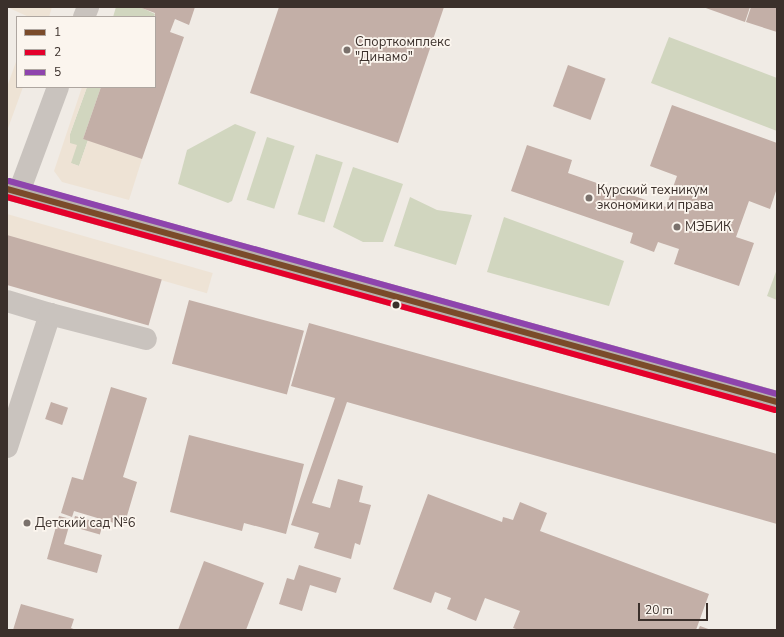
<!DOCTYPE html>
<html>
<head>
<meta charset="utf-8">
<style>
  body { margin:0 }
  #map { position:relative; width:784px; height:637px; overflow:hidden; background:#f0ebe5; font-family:"Nunito Sans",sans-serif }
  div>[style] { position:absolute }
  .green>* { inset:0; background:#d1d6bf; transform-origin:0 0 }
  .plaza>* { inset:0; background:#eee3d5; transform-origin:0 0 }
  .building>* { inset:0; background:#c3afa7; transform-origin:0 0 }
  .minor>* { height:22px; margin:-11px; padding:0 11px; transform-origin:11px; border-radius:11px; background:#c9c3be }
  .major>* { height:22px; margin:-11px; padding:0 11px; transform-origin:11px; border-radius:11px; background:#b8b1ad }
  .bus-1>* { height:6px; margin:-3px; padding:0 3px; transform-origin:3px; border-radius:3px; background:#7a4b2a }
  .bus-2>* { height:6px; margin:-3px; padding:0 3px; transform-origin:3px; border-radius:3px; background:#e4002b }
  .bus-3>* { height:6px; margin:-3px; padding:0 3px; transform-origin:3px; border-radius:3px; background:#8e44ad }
  .dots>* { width:11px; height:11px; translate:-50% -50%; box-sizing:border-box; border:2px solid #fbf5ee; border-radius:50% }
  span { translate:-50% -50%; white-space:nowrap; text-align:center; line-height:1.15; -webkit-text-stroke:3.5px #fbf5ee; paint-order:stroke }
  .poi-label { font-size:13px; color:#3b302b }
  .left { translate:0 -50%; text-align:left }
  .frame { position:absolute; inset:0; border:8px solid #3b302b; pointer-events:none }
  .legend { position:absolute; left:16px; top:16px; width:140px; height:72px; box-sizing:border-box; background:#fbf5ee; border:1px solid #aea6a0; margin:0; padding:5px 7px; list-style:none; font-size:12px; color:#3b302b }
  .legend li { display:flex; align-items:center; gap:8px; height:20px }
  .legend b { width:20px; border:1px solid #aea6a0 }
  .scale { position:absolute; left:638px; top:603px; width:70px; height:18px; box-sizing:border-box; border:2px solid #3b302b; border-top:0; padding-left:5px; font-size:12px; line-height:14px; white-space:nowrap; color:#3b302b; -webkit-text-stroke:3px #fbf5ee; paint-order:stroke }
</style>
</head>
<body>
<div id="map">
  <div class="green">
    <div style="clip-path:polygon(116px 7px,140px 7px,155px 14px,154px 17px,113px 17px)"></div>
    <div style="clip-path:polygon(669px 37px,777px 78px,777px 131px,651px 83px)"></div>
    <div style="clip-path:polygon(87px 87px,101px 87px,83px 139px,88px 140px,79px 166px,70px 163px,70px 134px)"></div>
    <div style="clip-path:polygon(235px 124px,256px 132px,232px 201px,228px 203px,178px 184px,187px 150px)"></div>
    <div style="left:267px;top:137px;width:29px;height:66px;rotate:18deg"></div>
    <div style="left:316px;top:154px;width:28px;height:63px;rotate:17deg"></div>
    <div style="clip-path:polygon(353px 167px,403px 184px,383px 242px,363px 242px,333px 227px)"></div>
    <div style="clip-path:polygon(410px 197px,437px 210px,472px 215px,456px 265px,394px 246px)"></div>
    <div style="clip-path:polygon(504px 217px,624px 261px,609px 306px,487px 272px)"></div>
    <div style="clip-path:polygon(777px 269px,777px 300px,767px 296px)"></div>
  </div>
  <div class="plaza">
    <div style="clip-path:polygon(7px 7px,52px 7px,49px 17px,29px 17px)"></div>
    <div style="clip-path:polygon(17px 59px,17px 87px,23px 87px,7px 131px,7px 87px)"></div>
    <div style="clip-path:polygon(82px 87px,87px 87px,70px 134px,70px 143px,77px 145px,71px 163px,79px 166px,88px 140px,142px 159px,129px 200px,62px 182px,54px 171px)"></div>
    <div style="left:7px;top:214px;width:214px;height:21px;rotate:16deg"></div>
  </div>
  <div class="building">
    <div style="clip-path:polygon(139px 7px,195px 7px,189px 25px,175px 19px,170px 32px,184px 37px,142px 159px,83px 139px,101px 87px,155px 87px,155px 13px)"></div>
    <div style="clip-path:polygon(279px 7px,444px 7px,398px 143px,250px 93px)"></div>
    <div style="clip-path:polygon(703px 7px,750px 7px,745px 22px)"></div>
    <div style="clip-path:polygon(751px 7px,777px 7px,777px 32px,746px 22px)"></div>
    <div style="left:568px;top:65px;width:40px;height:44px;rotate:20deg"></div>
    <div style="clip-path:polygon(672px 105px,777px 143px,777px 188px,770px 209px,749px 201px,736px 237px,754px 243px,739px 286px,674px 264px,679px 249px,658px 242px,654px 252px,630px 243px,633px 233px,511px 191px,527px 145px,572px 160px,568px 173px,666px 207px,677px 176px,650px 166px)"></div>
    <div style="left:7px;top:235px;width:161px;height:48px;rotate:16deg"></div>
    <div style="left:189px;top:300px;width:119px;height:66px;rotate:15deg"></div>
    <div style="clip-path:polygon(309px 323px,777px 454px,777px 524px,347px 402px,312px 503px,330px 508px,338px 479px,363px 486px,359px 502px,371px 505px,360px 545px,355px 543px,351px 559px,314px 548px,319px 533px,291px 525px,335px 398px,291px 386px)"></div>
    <div style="clip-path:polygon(111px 387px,147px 398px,123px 477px,137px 482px,124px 526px,74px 511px,72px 517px,61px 513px,72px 477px,83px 480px)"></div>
    <div style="left:51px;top:402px;width:18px;height:18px;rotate:19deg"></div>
    <div style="clip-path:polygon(189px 435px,304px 464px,286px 534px,244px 523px,242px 531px,170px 512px)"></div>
    <div style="clip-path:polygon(428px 494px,502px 522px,503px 517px,513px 520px,520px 502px,547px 513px,540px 531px,709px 594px,696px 630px,519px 630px,513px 628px,520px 611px,485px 598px,476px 621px,447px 609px,451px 598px,435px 592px,431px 603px,393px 589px)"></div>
    <div style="clip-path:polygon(59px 516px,71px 519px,64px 544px,102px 555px,97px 573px,47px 559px)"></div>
    <div style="left:75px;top:516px;width:29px;height:11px;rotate:16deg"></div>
    <div style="clip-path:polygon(204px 561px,264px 583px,246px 630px,178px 630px)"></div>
    <div style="clip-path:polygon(299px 565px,341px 578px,336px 593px,310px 585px,302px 611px,279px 604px,287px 578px,294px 580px)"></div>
    <div style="clip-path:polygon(21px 604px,74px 619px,71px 628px,76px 630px,13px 630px)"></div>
    <div style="clip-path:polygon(700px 626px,711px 630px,698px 630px)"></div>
  </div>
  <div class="minor">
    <div style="left:84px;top:17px;width:11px;rotate:-68deg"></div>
    <div style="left:19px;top:192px;width:112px;rotate:-69.6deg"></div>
    <div style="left:7px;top:301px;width:45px;rotate:16.8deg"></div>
    <div style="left:7px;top:447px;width:140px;rotate:-72.1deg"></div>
    <div style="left:50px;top:314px;width:99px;rotate:14.6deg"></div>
  </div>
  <div class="major">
    <div style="left:7px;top:189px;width:799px;rotate:15.46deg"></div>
  </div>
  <div class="bus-1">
    <div style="left:7px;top:189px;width:799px;rotate:15.46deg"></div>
  </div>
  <div class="bus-2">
    <div style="left:7px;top:197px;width:797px;rotate:15.5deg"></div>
  </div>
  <div class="bus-3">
    <div style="left:9px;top:181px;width:797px;rotate:15.5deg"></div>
  </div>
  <div class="dots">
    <div style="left:347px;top:50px;background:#7a716c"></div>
    <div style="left:589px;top:198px;background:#7a716c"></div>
    <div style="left:677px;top:227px;background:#7a716c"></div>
    <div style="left:396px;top:305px;background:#3b302b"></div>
    <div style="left:27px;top:523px;background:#7a716c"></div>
  </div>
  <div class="poi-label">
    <span class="left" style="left:355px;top:50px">Спорткомплекс<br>"Динамо"</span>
    <span class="left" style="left:597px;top:198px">Курский техникум<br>экономики и права</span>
    <span class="left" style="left:685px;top:227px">МЭБИК</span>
    <span class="left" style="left:35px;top:523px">Детский сад №6</span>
  </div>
  <div class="frame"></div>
  <ul class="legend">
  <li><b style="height:5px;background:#7a4b2a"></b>1</li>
  <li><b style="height:5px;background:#e4002b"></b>2</li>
  <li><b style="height:5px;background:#8e44ad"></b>5</li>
  </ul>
  <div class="scale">20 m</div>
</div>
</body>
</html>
